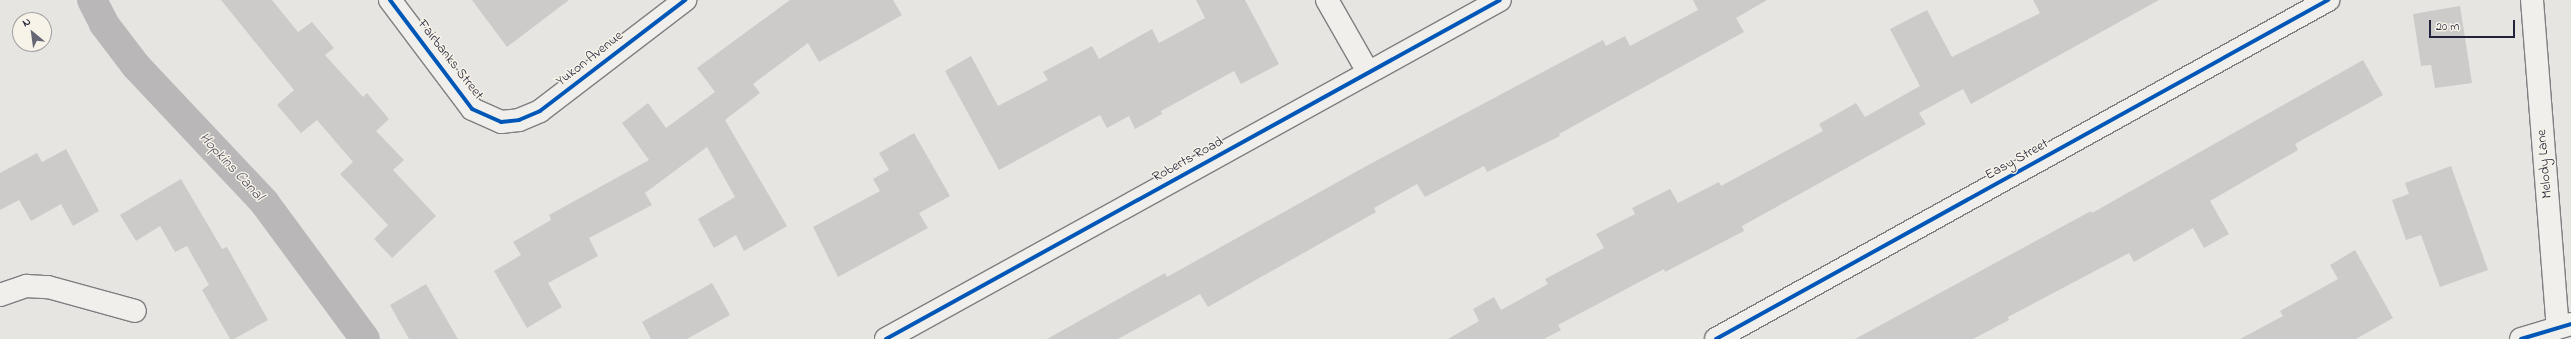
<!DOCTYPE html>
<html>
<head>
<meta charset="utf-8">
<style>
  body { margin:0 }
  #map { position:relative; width:2571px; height:339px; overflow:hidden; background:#e7e5e1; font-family:"Indie Flower",sans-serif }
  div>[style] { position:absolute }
  .canal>* { height:30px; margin:-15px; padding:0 15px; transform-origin:15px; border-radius:15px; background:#bab7b8 }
  .building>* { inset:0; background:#cdcbc9 }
  .roads { filter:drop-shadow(1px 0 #7f7e81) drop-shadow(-1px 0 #7f7e81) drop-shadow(0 1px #7f7e81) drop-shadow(0 -1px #7f7e81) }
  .minor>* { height:22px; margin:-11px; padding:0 11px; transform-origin:11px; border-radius:11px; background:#f0efeb }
  .tertiary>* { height:22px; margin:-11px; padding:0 11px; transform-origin:11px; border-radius:11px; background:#f0efeb }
  .cycleway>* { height:4px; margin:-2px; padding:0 2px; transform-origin:2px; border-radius:2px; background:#0057b8 }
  span { translate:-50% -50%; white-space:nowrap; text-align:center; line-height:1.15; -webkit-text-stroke:3px #f7f3e8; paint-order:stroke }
  .street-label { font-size:14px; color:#22223b }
  .water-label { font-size:15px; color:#504f60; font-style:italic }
  .north { position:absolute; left:12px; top:12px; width:40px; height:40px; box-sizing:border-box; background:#f7f3e8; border:1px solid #a29fa3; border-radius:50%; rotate:331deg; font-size:11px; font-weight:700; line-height:16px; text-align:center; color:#22223b }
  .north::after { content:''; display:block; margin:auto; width:14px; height:18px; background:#676675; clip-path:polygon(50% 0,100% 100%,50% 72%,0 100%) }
  .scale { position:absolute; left:2429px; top:20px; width:86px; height:18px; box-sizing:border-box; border:2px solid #22223b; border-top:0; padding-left:5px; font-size:12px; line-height:14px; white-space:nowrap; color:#22223b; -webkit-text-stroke:3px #f7f3e8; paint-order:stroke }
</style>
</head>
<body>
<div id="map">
  <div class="canal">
    <div style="left:92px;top:0;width:27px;rotate:63deg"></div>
    <div style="left:104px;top:24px;width:53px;rotate:52.7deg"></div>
    <div style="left:136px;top:66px;width:187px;rotate:46.7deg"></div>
    <div style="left:264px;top:202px;width:170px;rotate:53.6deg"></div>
  </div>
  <div class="building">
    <div style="clip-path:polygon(221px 0,272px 0,298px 32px,312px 22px,334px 48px,325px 55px,363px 97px,367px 93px,389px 119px,376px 131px,404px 160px,393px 170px,436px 216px,392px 258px,374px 239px,388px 225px,340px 174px,353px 162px,317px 120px,301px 133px,277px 105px,294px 90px)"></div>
    <div style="clip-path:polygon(472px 0,569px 0,507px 47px)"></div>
    <div style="clip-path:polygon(790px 0,893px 0,902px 15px,819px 62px,808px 43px,753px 84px,760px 93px,725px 120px,787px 226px,744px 251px,736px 235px,714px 248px,698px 219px,735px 197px,707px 147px,645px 193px,652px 205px,589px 238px,598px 256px,548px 283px,562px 307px,527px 328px,494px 271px,521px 255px,513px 242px,551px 220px,549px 215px,649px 160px,622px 123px,648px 103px,666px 128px,715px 92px,697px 68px)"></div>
    <div style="clip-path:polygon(1196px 0,1245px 0,1279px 64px,1241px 84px,1234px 71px,1161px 111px,1162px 114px,1135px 129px,1129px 116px,1107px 128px,1100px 115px,999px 170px,945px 71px,971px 56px,998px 106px,1048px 80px,1043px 72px,1092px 46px,1099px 59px,1152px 29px,1159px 43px,1205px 18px)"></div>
    <div style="clip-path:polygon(1693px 0,1767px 0,1736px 18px,1744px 32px,1559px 134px,1560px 136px,1487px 172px,1484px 166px,1425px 197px,1417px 184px,1374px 208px,1376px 212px,1208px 307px,1200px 294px,1118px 339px,1047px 339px,1165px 273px,1167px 277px,1370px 164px,1603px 40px,1606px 46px,1625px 36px,1630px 46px,1698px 10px)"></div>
    <div style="clip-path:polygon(2033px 0,2159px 0,1971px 104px,1963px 89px,1919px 113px,1926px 124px,1742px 226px,1744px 231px,1665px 272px,1664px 269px,1558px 325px,1561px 330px,1544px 339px,1448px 339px,1479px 321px,1473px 309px,1494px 297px,1501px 310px,1548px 284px,1545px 279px,1604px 248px,1596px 234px,1635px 214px,1632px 208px,1670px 189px,1678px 203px,1719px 182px,1721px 186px,1823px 131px,1819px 124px,1856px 103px,1865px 117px,1920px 86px,1890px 29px,1927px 10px,1952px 57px,2040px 13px)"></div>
    <div style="clip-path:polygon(2460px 6px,2472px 83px,2435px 88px,2431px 65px,2421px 66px,2413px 14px)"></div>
    <div style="clip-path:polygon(2363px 60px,2383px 95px,2295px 144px,2298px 150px,2210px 201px,2229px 234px,2204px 248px,2193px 228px,2134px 262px,2129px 253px,2008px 317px,2009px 320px,1973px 339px,1855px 339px,2091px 211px,2092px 213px)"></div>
    <div style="clip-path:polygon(914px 133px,950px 196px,919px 213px,928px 228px,838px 277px,813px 227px,880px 191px,873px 179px,889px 170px,879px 153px)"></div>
    <div style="clip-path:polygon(66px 149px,99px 211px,73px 226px,61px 204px,31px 221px,19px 200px,0 210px,0 173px,37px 153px,42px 162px)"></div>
    <div style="clip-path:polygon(2451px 166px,2488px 270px,2440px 287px,2421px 235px,2406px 240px,2392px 200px,2409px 194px,2405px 183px)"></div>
    <div style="clip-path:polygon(181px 179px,222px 249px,227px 247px,268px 320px,234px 339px,230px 339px,202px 290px,209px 285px,187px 246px,175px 252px,160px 226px,136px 241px,120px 215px)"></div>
    <div style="clip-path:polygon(2355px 250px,2393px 318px,2356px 339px,2240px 339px,2283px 316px,2280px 311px,2338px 279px,2330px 265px)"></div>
    <div style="clip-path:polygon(712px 283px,730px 315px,687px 339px,651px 339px,642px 322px)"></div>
    <div style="clip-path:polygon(426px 284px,458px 339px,409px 339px,390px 305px)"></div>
  </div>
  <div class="roads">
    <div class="minor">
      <div style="left:390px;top:0;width:136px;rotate:53deg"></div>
      <div style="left:472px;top:109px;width:32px;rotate:24deg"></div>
      <div style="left:501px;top:122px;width:18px;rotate:-6deg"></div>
      <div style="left:519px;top:120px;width:23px;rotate:-23deg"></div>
      <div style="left:540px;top:111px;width:183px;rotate:-37.4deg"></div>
      <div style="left:2532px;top:0;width:328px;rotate:85.5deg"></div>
      <div style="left:0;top:295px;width:28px;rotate:-19deg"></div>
      <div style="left:26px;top:286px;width:22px;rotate:3deg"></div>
      <div style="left:48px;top:287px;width:90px;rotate:15.4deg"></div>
      <div style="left:1716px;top:339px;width:700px;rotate:-28.98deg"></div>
      <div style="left:2521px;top:339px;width:52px;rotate:-16.7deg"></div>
    </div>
    <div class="tertiary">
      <div style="left:1327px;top:0;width:83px;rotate:60.3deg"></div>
      <div style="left:886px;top:339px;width:701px;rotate:-28.9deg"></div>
    </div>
  </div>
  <div class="cycleway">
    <div style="left:390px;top:0;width:136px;rotate:53deg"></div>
    <div style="left:472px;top:109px;width:32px;rotate:24deg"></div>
    <div style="left:501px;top:122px;width:18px;rotate:-6deg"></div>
    <div style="left:519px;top:120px;width:23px;rotate:-23deg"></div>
    <div style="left:540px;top:111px;width:183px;rotate:-37.4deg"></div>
    <div style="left:886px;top:339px;width:701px;rotate:-28.9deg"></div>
    <div style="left:1716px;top:339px;width:700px;rotate:-28.98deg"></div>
    <div style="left:2521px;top:339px;width:52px;rotate:-16.7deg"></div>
  </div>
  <div class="street-label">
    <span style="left:590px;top:59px;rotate:-38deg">Yukon Avenue</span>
    <span style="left:450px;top:60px;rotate:52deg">Fairbanks Street</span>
    <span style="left:1188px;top:160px;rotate:-29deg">Roberts Road</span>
    <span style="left:2017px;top:160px;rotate:-29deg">Easy Street</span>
    <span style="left:2545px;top:164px;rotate:-95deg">Melody Lane</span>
  </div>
  <div class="water-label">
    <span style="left:231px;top:167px;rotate:47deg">Hopkins Canal</span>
  </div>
  <div class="north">N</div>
  <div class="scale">20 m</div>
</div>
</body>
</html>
